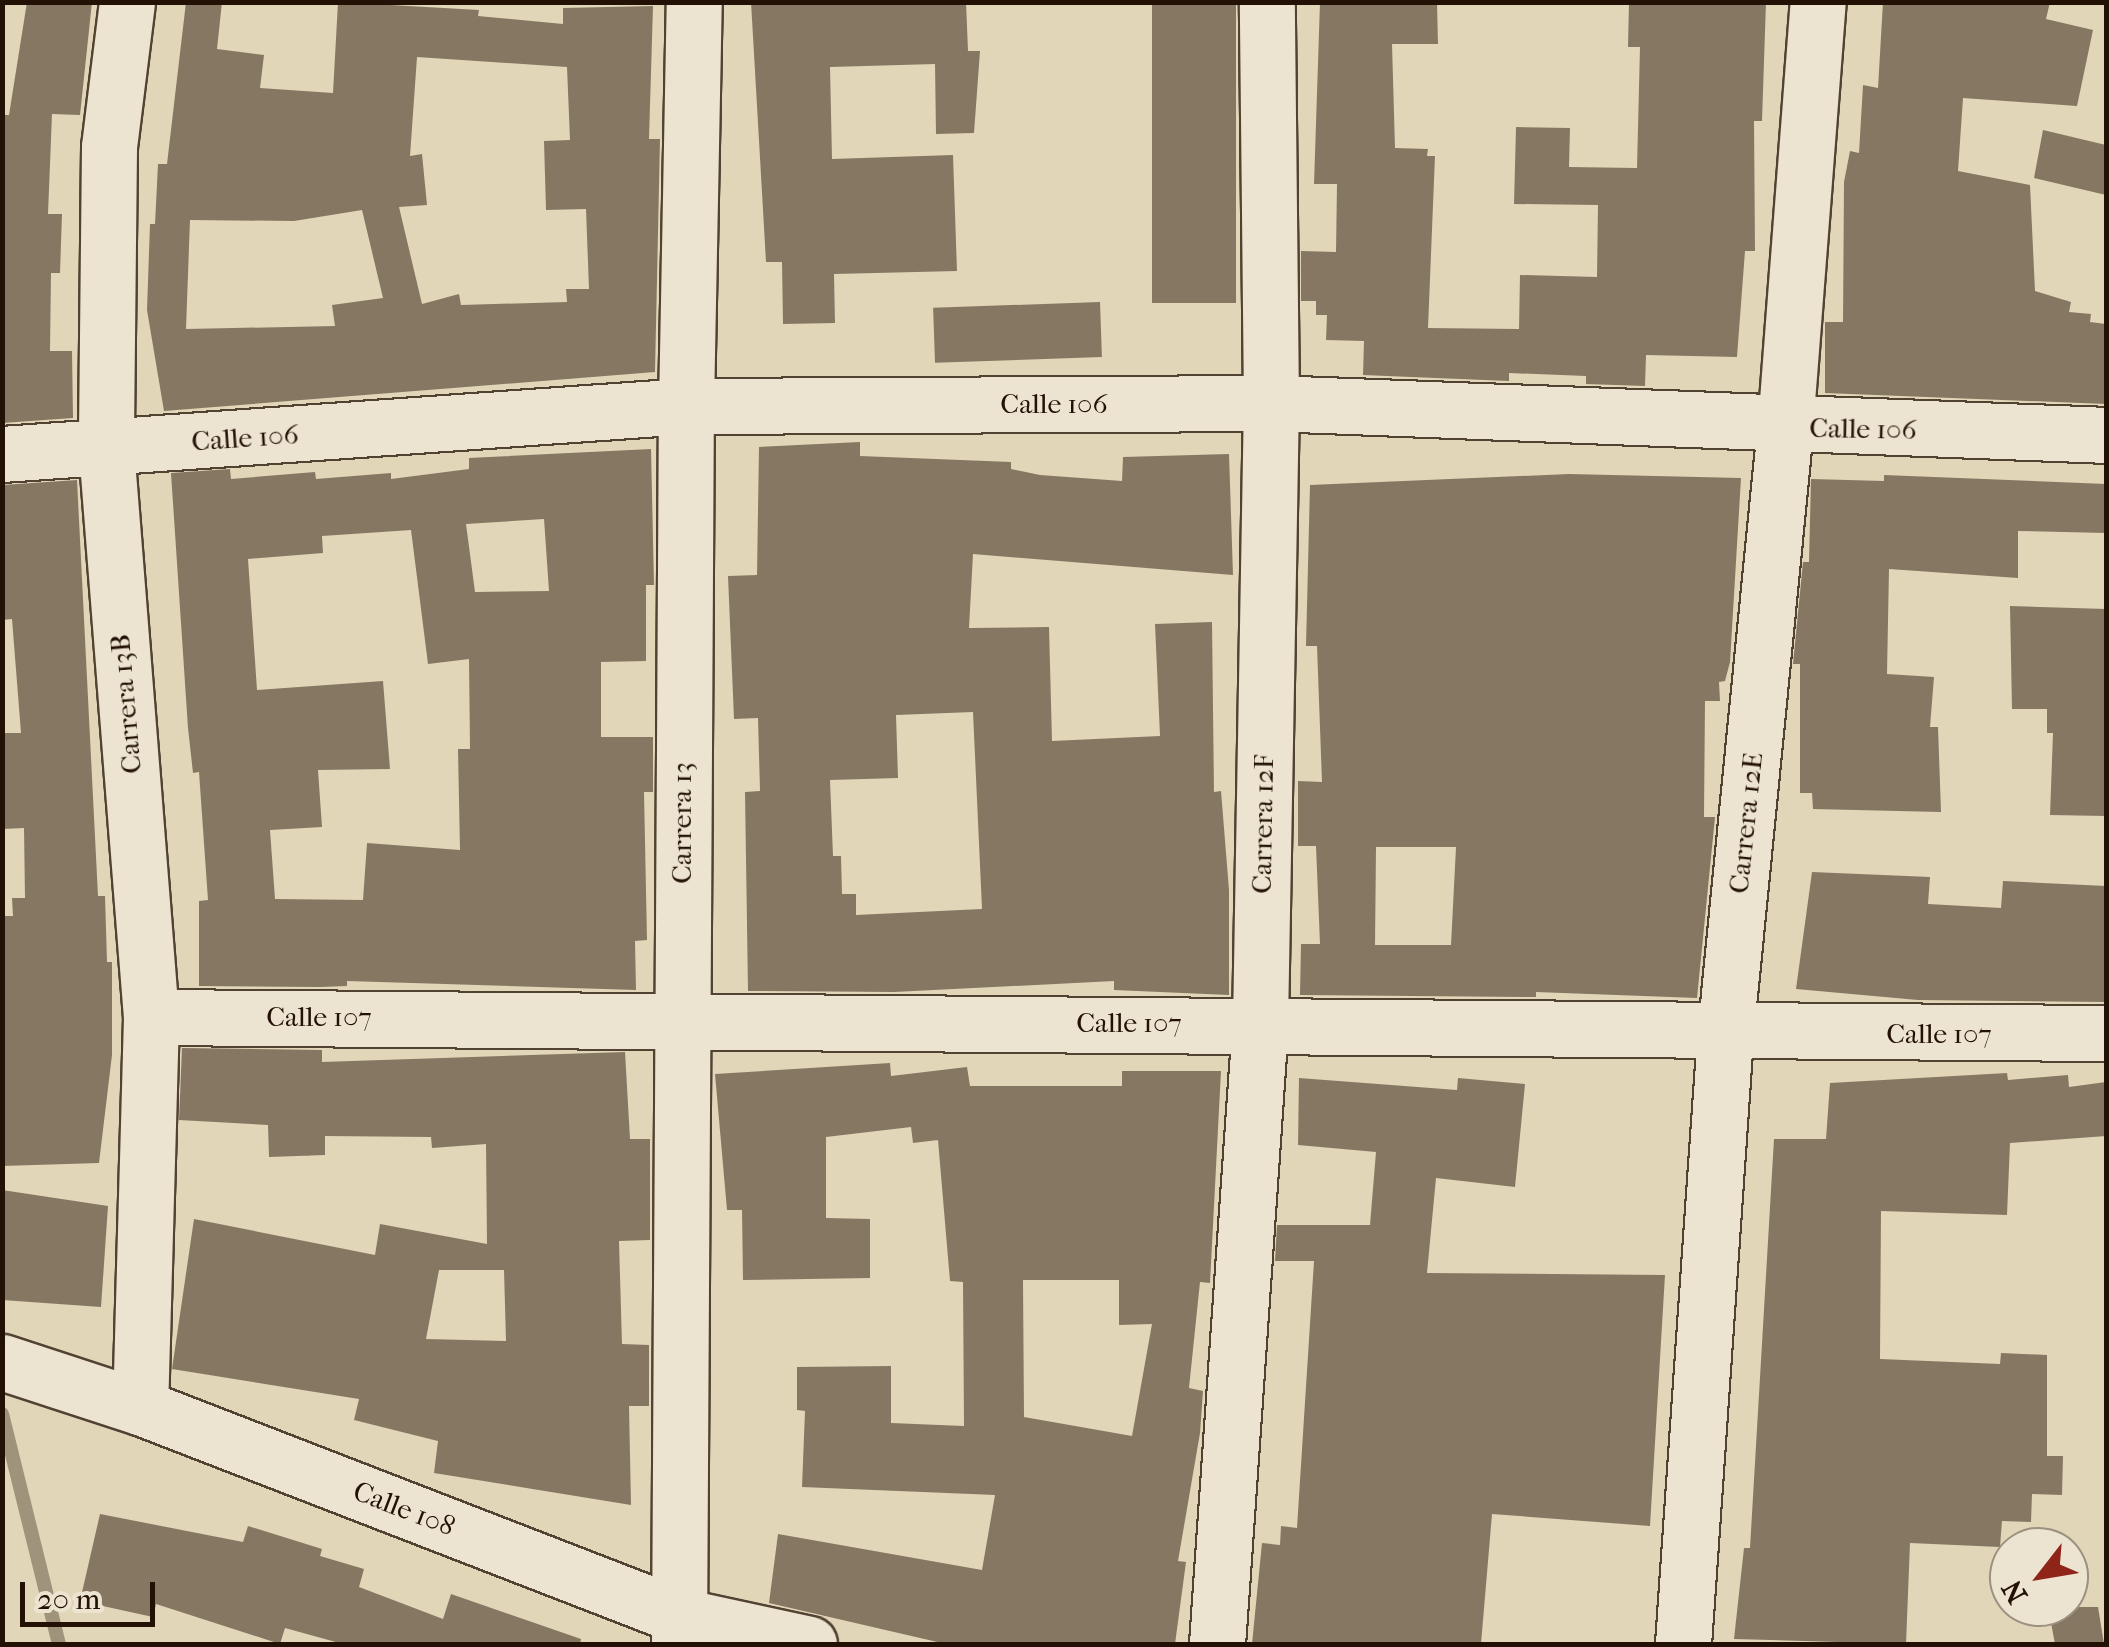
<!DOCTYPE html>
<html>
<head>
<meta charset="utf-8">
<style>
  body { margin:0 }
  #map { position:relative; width:2109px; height:1647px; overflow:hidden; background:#e1d6b8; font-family:"IM FELL French Canon",serif }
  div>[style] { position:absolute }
  .stream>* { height:14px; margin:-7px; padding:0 7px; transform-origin:7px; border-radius:7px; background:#a0937b }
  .building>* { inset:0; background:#867763; transform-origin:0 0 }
  .roads { filter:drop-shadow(2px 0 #524232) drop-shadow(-2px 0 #524232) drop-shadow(0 2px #524232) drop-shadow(0 -2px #524232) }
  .minor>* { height:55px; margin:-27.5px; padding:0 27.5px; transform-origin:27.5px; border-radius:27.5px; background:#ece4d1 }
  .tertiary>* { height:55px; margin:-27.5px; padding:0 27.5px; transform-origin:27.5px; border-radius:27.5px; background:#ece4d1 }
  span { translate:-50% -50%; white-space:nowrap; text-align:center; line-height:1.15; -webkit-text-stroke:8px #ece4d1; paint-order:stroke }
  .street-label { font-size:28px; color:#231106 }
  .frame { position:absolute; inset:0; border:5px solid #231106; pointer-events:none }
  .north { position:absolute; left:1989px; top:1527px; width:100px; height:100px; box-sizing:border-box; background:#ece4d1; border:2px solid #9c9080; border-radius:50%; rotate:239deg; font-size:28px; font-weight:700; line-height:40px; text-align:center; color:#231106 }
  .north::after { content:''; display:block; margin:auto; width:35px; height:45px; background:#8f2418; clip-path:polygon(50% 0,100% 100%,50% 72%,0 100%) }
  .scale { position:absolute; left:20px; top:1582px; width:135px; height:45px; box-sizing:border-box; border:5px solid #231106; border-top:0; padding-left:12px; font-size:30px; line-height:35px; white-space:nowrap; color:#231106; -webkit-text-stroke:8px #ece4d1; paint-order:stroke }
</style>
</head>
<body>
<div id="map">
  <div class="stream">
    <div style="left:2px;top:1414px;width:237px;rotate:76.1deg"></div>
  </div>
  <div class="building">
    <div style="clip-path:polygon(27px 2px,92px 2px,80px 115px,52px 114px,48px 214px,62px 214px,60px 273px,51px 273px,50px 351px,72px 351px,73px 418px,2px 423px,2px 115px,9px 115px)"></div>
    <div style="clip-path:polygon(evenodd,186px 2px,222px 2px,217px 49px,264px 55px,260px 88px,333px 93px,338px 2px,479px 10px,478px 16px,563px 24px,563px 8px,653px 6px,649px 139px,660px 139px,655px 372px,164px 411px,147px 310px,150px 224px,155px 224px,158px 164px,167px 164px,186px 2px,417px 57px,567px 67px,570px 140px,544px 141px,546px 210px,586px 209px,589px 289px,566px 289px,567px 302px,461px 305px,459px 294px,422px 304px,399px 207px,427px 205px,422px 154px,410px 156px,417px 57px,186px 2px,362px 210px,383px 298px,332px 305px,335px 326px,186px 329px,190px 220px,294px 221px,362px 210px)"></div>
    <div style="clip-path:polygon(751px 2px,966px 2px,968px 51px,980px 51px,974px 133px,936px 134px,935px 64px,830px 67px,832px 159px,953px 155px,957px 271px,834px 274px,835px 323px,783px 324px,782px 262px,766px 262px)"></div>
    <div style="left:1152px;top:2px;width:84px;height:301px"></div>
    <div style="clip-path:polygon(1320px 2px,1437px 2px,1438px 44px,1392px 44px,1395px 148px,1428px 149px,1427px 156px,1435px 156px,1428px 328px,1519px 329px,1520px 275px,1597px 277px,1598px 205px,1514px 204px,1516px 127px,1570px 128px,1569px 167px,1637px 168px,1640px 47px,1628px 47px,1629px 2px,1766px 2px,1762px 121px,1754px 121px,1755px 251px,1745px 251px,1737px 357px,1646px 355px,1645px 386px,1586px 384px,1586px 376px,1509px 373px,1509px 381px,1363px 375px,1364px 341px,1326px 340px,1327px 315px,1316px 315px,1316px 301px,1301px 301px,1301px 251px,1336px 252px,1337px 184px,1314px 184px)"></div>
    <div style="clip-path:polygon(1883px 2px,2050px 2px,2046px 19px,2093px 30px,2077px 106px,1963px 98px,1958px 171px,2030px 185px,2035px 291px,2071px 302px,2069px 312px,2091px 314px,2090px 322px,2106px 324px,2106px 404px,1825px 393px,1825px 322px,1843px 322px,1844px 182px,1850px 151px,1859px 153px,1863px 85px,1878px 88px)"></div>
    <div style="clip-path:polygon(2043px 130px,2106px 145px,2106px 195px,2034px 178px)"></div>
    <div style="left:1100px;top:302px;width:55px;height:167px;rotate:88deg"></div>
    <div style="clip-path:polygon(evenodd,860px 442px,860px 456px,1011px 462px,1011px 469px,1040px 475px,1122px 481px,1123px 457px,1229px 454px,1233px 575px,973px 554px,969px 628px,1049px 627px,1052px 741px,1160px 736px,1155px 624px,1212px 622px,1214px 792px,1221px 791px,1229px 890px,1229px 995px,1114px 990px,1114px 981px,894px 992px,748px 991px,745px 792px,760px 791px,758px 718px,734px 719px,728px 576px,757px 575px,759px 447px,860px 442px,973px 712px,982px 909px,856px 915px,856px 894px,842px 894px,841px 856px,833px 856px,830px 780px,898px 778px,896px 715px,973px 712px)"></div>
    <div style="clip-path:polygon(evenodd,651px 449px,654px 585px,646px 585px,646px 661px,601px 662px,601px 737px,653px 737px,653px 792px,644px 792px,647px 940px,635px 941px,636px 990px,347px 981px,347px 986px,320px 987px,199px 986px,199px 901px,208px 900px,199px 772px,193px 773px,188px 728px,171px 473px,230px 469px,231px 479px,315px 472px,316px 479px,391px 473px,391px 479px,469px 469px,469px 458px,651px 449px,544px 519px,549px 591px,475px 592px,466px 524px,544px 519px,651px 449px,411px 530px,428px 664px,469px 659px,470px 749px,458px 749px,460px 850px,367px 843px,363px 900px,275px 899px,270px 830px,322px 827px,318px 770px,390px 769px,383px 681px,257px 690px,248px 559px,323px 553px,322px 536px,411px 530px)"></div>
    <div style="clip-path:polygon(evenodd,1569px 474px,1741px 478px,1730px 662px,1725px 681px,1719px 682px,1720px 701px,1705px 701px,1704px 817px,1715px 817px,1697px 998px,1536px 992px,1536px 997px,1300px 995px,1301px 944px,1320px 944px,1316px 846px,1298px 846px,1298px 781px,1322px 782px,1317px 646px,1306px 646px,1310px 485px,1569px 474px,1376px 847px,1456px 847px,1451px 945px,1375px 945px,1376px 847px)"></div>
    <div style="clip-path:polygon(1884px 475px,2106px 484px,2106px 533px,2018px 531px,2018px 578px,1889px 569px,1887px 674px,1934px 677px,1930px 727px,1938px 727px,1941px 812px,1813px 809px,1812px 793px,1800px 793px,1800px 664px,1793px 664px,1803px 562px,1809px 562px,1811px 479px,1884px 481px)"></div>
    <div style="clip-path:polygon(77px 480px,98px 896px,105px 896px,107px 962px,112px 962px,112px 1055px,99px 1163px,2px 1166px,2px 916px,13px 916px,12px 898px,25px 898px,24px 828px,2px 829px,2px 733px,21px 733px,12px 619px,2px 620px,2px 485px)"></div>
    <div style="clip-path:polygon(2010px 606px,2106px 609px,2106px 816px,2050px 815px,2053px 733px,2047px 733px,2047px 709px,2012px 709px)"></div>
    <div style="clip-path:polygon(1812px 872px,1930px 877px,1928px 904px,2001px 908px,2003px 881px,2106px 886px,2106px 1002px,1918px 1000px,1796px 989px)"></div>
    <div style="clip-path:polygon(evenodd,182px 1048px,322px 1050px,322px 1062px,625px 1052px,630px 1139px,650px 1139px,650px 1240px,619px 1241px,622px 1344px,649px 1345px,649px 1406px,629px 1406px,631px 1505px,434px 1473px,438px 1441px,354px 1420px,359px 1399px,172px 1369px,194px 1219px,375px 1255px,380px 1224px,487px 1244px,486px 1144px,432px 1148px,431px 1137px,325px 1136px,325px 1155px,269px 1157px,268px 1125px,179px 1120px,182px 1048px,439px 1270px,504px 1270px,506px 1341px,426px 1339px,439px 1270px)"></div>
    <div style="clip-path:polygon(evenodd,890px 1063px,891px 1076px,967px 1067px,970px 1086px,1122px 1086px,1122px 1071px,1221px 1071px,1210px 1283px,1200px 1282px,1189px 1388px,1203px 1391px,1200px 1433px,1178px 1561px,1186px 1562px,1175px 1644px,946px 1644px,769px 1603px,778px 1534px,982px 1570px,995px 1495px,802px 1487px,805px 1411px,797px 1410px,797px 1367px,891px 1366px,891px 1423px,964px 1426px,963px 1282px,950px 1281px,938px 1140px,913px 1143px,911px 1127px,826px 1137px,826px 1218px,870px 1219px,870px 1278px,743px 1280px,742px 1210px,727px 1210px,715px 1074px,890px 1063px,1023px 1280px,1119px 1280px,1119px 1325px,1152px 1324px,1132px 1436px,1024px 1417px,1023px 1280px)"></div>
    <div style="clip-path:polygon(2007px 1073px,2008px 1080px,2068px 1075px,2069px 1087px,2106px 1082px,2106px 1136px,2010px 1143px,2007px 1215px,1881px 1211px,1880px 1359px,2000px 1364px,2001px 1353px,2047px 1355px,2047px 1456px,2063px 1456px,2062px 1495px,2032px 1494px,2031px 1522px,2002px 1521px,2000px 1547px,1910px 1543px,1906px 1644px,1734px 1639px,1744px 1548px,1750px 1548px,1774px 1139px,1826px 1139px,1830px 1083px)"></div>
    <div style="clip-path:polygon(1299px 1078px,1457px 1090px,1458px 1078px,1525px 1084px,1515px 1187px,1436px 1178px,1427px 1273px,1665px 1275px,1650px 1526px,1492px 1514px,1481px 1644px,1252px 1644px,1262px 1543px,1280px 1545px,1281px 1526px,1297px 1528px,1314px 1261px,1275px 1261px,1277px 1225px,1370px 1225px,1376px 1152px,1298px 1145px)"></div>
    <div style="clip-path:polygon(2px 1190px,108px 1206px,101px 1307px,2px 1300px)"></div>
    <div style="clip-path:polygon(100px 1514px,243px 1542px,248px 1526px,322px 1549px,320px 1556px,364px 1569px,359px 1587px,443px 1619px,451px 1594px,581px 1639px,580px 1644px,343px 1644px,285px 1628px,280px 1644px,156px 1604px,153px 1617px,80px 1601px)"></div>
    <div style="clip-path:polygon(2048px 1607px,2098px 1607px,2104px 1644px,2055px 1644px)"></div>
  </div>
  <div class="roads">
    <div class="minor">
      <div style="left:127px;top:2px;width:146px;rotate:97.1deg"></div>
      <div style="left:109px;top:147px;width:301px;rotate:90.6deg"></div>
      <div style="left:106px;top:448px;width:571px;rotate:85.48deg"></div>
      <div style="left:151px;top:1017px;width:390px;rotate:91.6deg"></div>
      <div style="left:2px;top:454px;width:686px;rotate:-4.01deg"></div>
      <div style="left:686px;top:406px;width:585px;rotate:-0.29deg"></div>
      <div style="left:1271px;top:403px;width:836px;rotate:2.19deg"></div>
      <div style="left:151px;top:1017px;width:1955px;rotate:0.47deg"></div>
      <div style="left:1217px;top:1644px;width:621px;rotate:-86.03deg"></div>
      <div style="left:1260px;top:1024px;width:621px;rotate:-88.99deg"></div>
      <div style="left:1271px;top:403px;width:401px;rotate:-90.6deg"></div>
      <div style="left:1683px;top:1644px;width:610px;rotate:-86.05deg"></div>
      <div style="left:1725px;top:1035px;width:611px;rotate:-84.36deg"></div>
      <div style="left:1785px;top:427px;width:426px;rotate:-85.6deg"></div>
    </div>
    <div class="tertiary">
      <div style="left:2px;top:1362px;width:145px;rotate:18.1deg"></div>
      <div style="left:140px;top:1407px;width:579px;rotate:21.16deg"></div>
      <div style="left:680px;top:1616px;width:132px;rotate:12.2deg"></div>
      <div style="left:679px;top:1644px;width:1238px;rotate:-89.68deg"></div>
      <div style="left:686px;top:406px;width:404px;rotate:-88.9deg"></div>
    </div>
  </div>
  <div class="street-label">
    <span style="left:1054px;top:404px">Calle 106</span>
    <span style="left:1863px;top:429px;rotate:1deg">Calle 106</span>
    <span style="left:245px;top:438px;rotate:-4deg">Calle 106</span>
    <span style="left:126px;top:704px;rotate:-95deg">Carrera 13B</span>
    <span style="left:682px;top:823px;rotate:-90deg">Carrera 13</span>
    <span style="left:1746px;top:823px;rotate:-84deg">Carrera 12E</span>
    <span style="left:1263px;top:824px;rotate:-89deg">Carrera 12F</span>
    <span style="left:319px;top:1017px">Calle 107</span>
    <span style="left:1129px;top:1023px">Calle 107</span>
    <span style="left:1939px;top:1034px">Calle 107</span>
    <span style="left:404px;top:1509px;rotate:21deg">Calle 108</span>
  </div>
  <div class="frame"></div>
  <div class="north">N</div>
  <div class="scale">20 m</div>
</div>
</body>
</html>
